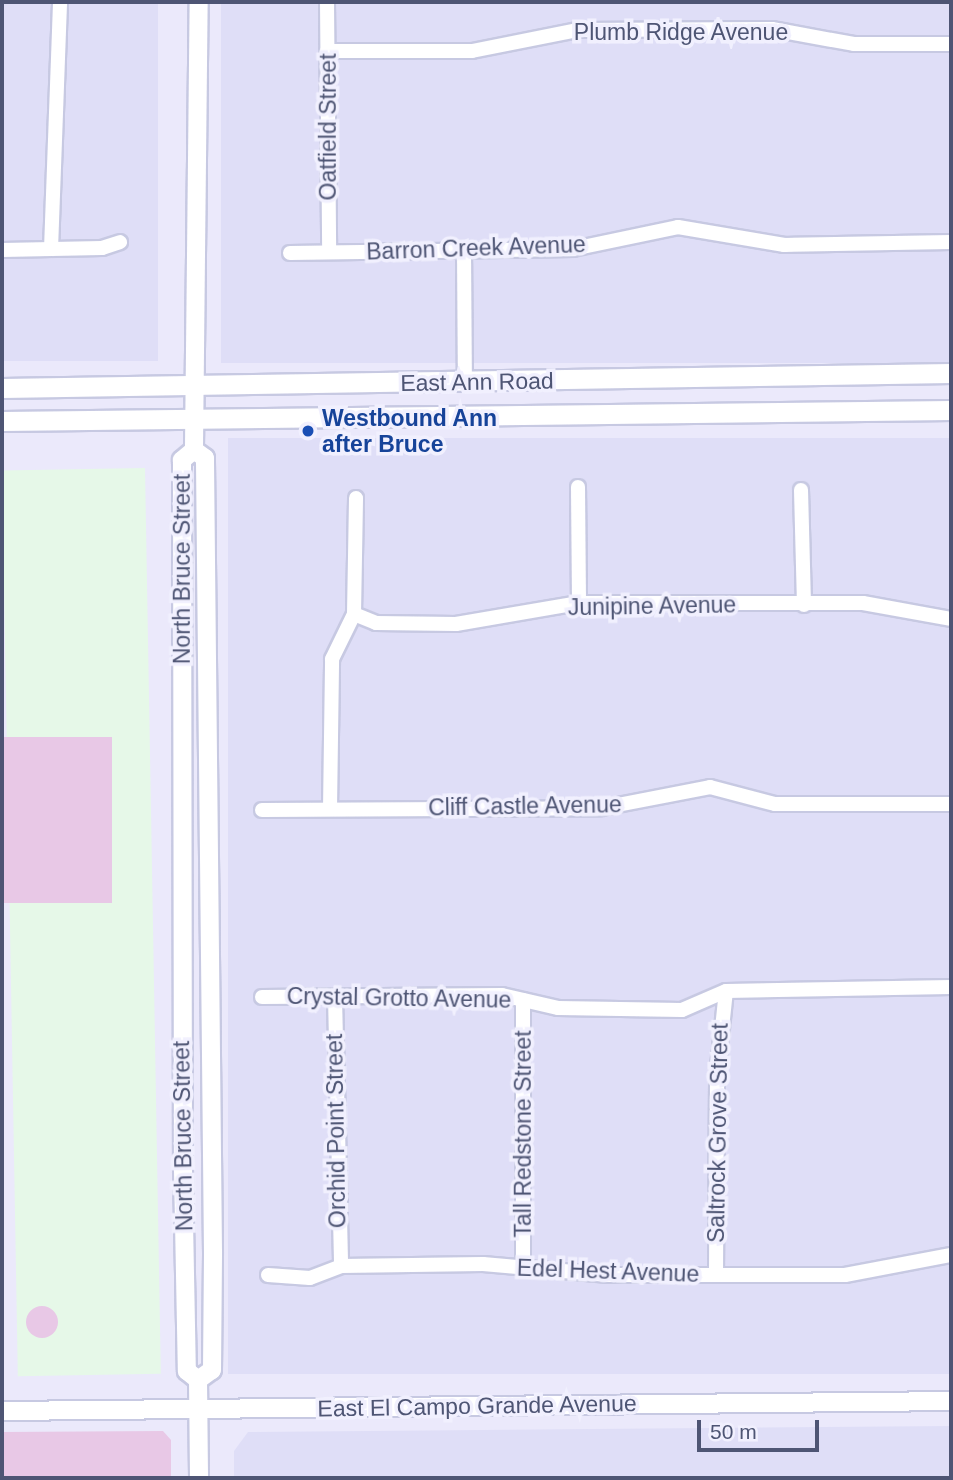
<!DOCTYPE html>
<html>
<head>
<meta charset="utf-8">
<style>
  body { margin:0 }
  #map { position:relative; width:953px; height:1480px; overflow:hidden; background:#ebe9fb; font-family:Arial,sans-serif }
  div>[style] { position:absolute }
  .residential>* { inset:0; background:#dfdef7; transform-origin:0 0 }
  .education>* { inset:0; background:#e6f8e8; transform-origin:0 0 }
  .green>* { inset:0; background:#e8c8e6; transform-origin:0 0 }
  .round { border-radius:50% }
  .roads { filter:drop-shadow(2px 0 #c7c9e2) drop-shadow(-2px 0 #c7c9e2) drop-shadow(0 2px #c7c9e2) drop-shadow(0 -2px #c7c9e2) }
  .minor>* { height:14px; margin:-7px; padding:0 7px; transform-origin:7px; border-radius:7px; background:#fff }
  .tertiary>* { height:18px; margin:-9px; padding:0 9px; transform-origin:9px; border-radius:9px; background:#fff }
  .secondary>* { height:19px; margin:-9.5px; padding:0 9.5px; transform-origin:9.5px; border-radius:9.5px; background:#fff }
  .dots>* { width:19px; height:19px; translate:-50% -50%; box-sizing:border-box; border:4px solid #f1f0fe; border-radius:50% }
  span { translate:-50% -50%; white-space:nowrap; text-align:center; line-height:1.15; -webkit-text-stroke:7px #f1f0fe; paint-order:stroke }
  .street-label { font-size:23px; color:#4e5574 }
  .transit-label { font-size:23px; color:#164399; font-weight:700 }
  .left { translate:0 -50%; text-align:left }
  .frame { position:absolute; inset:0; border:4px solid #4e5574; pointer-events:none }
  .scale { position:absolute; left:697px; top:1420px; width:122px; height:32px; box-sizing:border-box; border:4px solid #4e5574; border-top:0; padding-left:9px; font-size:21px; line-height:24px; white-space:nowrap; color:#4e5574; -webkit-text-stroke:5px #f1f0fe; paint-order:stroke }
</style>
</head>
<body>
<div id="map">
  <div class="residential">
    <div style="left:2px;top:2px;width:156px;height:359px"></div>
    <div style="left:221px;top:2px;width:730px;height:361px"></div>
    <div style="left:951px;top:438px;width:936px;height:723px;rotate:90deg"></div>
    <div style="clip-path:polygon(951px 1426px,951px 1478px,234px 1478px,234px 1451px,248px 1432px)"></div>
  </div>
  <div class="education">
    <div style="left:145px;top:468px;width:906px;height:143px;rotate:89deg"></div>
  </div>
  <div class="green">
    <div style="left:2px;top:737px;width:110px;height:166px"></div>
    <div class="round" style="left:26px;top:1306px;width:32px;height:32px"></div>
    <div style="clip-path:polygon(163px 1431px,171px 1440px,171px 1478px,2px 1478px,2px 1432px)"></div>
  </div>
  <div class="roads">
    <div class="minor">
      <div style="left:327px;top:2px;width:250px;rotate:89.5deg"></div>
      <div style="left:327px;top:51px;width:145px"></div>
      <div style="left:472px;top:51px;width:107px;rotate:-11.3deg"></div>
      <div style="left:577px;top:30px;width:195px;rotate:-0.3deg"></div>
      <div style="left:772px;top:29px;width:83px;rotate:10.4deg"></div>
      <div style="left:854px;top:44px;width:97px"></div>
      <div style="left:51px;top:249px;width:247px;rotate:-87.9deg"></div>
      <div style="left:2px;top:250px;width:100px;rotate:-1.1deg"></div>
      <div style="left:102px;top:248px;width:19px;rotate:-18deg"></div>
      <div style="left:464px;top:250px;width:133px;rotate:89.6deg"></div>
      <div style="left:290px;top:253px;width:283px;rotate:-0.8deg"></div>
      <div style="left:573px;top:249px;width:107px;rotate:-11.8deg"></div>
      <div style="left:678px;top:227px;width:108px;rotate:9.6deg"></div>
      <div style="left:784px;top:245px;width:167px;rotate:-1deg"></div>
      <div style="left:578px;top:487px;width:116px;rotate:89.5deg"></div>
      <div style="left:801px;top:490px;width:115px;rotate:88.5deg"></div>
      <div style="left:354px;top:614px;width:24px;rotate:22deg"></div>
      <div style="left:376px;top:623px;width:80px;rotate:0.7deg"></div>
      <div style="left:456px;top:624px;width:125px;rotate:-9.7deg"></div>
      <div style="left:579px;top:603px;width:284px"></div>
      <div style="left:863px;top:603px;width:89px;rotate:10.3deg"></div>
      <div style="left:330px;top:809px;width:150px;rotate:-89.2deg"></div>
      <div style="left:332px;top:659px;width:50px;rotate:-63.9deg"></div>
      <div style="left:354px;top:614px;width:116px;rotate:-89deg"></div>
      <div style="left:262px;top:810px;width:340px;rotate:-0.3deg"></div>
      <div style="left:602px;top:808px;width:110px;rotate:-11deg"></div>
      <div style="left:710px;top:787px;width:67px;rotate:14.7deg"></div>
      <div style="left:775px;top:804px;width:176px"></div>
      <div style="left:262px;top:997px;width:240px;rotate:-0.5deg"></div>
      <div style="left:502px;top:995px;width:57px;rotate:13.1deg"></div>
      <div style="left:558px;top:1008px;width:124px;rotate:0.9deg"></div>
      <div style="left:682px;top:1010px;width:48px;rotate:-23.4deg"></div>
      <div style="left:726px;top:991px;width:225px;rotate:-1deg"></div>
      <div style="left:335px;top:997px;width:269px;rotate:88.7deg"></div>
      <div style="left:523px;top:1000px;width:269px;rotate:90deg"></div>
      <div style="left:268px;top:1275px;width:42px;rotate:4.1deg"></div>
      <div style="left:310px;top:1278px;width:33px;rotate:-21deg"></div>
      <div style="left:341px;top:1266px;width:142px;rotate:-0.8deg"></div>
      <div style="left:483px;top:1264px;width:126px;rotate:5deg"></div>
      <div style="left:609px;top:1275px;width:236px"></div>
      <div style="left:845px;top:1275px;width:108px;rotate:-10.7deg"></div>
      <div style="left:716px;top:1275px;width:199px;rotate:-89.7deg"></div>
      <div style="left:717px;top:1076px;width:85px;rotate:-84deg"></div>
    </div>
    <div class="tertiary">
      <div style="left:194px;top:446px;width:444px;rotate:-89.4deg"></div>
      <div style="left:198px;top:1380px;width:17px;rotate:-36deg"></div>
      <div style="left:212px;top:1370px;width:118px;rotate:-89.5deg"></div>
      <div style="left:213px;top:1252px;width:794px;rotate:-90.58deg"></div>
      <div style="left:205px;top:458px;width:14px;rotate:-144deg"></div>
      <div style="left:194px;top:450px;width:16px;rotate:140deg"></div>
      <div style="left:182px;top:460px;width:710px;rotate:89.92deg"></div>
      <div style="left:183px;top:1170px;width:201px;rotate:88.9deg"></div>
      <div style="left:187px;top:1371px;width:14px;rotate:39deg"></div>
      <div style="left:198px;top:1380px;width:98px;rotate:89.4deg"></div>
      <div style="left:2px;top:1411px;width:949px;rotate:-0.6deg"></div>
    </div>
    <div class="secondary">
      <div style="left:2px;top:388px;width:949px;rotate:-0.91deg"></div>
      <div style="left:2px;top:421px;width:949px;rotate:-0.66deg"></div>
    </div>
  </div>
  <div class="dots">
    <div style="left:308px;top:431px;background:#1a4fb4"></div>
  </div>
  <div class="street-label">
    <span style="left:681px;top:32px">Plumb Ridge Avenue</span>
    <span style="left:328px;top:127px;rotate:-90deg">Oatfield Street</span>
    <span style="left:476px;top:248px;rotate:-2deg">Barron Creek Avenue</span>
    <span style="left:477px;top:382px;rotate:-1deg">East Ann Road</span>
    <span style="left:182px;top:569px;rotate:-90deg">North Bruce Street</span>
    <span style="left:652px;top:606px;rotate:-1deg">Junipine Avenue</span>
    <span style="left:525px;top:806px;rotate:-1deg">Cliff Castle Avenue</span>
    <span style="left:399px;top:998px;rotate:1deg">Crystal Grotto Avenue</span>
    <span style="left:336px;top:1131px;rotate:-91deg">Orchid Point Street</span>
    <span style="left:718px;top:1133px;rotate:-89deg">Saltrock Grove Street</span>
    <span style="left:523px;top:1134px;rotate:-90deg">Tall Redstone Street</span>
    <span style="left:183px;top:1136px;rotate:-91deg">North Bruce Street</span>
    <span style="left:608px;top:1271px;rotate:2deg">Edel Hest Avenue</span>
    <span style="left:477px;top:1406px;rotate:-1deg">East El Campo Grande Avenue</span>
  </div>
  <div class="transit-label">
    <span class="left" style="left:322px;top:431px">Westbound Ann<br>after Bruce</span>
  </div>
  <div class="frame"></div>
  <div class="scale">50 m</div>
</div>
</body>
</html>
